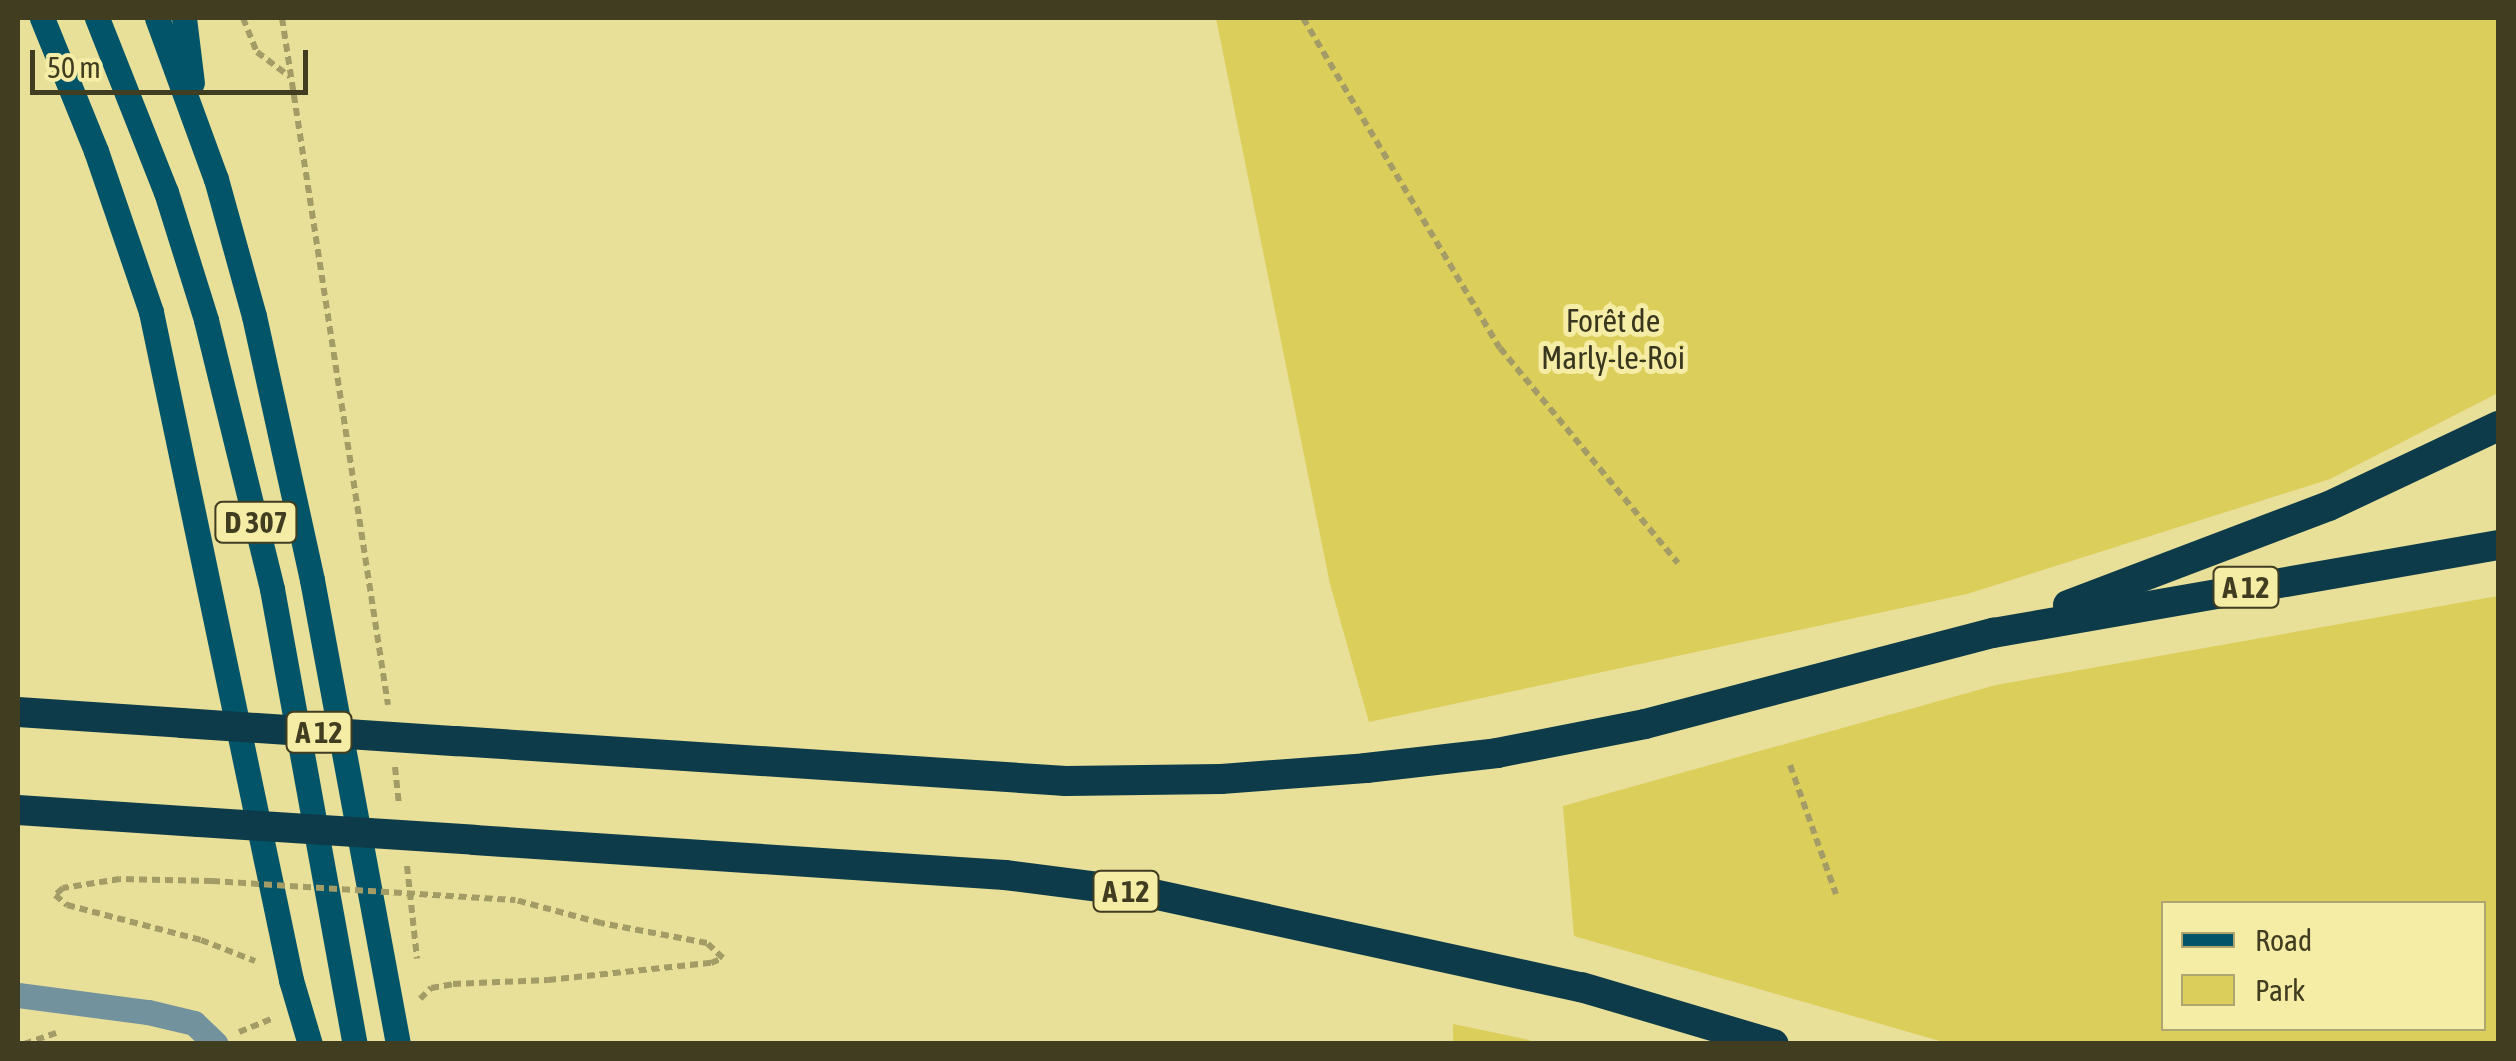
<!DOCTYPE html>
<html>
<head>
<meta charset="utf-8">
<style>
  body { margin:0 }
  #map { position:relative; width:2516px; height:1061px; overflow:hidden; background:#e8df99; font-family:"Asap Condensed",sans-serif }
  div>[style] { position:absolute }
  .green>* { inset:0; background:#dcce5a }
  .path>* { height:6px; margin-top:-3px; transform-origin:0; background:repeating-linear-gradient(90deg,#a39c67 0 8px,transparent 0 13px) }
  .minor>* { height:25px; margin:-12.5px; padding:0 12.5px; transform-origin:12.5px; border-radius:12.5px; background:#72929e }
  .major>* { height:25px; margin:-12.5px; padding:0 12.5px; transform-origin:12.5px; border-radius:12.5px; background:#025569 }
  .highway>* { height:30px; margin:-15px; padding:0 15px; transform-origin:15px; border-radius:15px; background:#0d3b49 }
  .path-bridge>* { height:6px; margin-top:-3px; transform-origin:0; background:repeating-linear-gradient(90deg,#a39c67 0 8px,transparent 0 13px) }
  .highway-bridge>* { height:30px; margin:-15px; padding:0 15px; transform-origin:15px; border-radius:15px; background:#0d3b49 }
  span { translate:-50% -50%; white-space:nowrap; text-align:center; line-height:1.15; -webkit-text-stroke:10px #f5eca6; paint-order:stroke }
  .shield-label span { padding:2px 8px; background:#f5eca6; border:2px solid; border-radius:8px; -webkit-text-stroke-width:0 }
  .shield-label { font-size:30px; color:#403d20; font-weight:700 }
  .park-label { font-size:32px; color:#39361e }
  .frame { position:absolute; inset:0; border:20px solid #403d20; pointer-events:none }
  .legend { position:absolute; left:2161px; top:901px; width:325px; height:130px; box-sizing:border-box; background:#f5eca6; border:2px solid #ada670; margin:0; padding:12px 18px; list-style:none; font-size:30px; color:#403d20 }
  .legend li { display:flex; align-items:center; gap:20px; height:50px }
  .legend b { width:50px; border:2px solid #ada670 }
  .scale { position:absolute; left:30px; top:50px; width:278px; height:45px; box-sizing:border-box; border:5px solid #403d20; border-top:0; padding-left:12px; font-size:30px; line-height:35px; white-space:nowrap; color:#403d20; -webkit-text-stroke:8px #f5eca6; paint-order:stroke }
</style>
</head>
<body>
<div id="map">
  <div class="green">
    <div style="clip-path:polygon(1216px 18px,2498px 18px,2498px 393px,2330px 479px,1967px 594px,1369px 722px,1330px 584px)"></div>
    <div style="clip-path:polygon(evenodd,2498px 596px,2498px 1043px,1947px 1043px,1574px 936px,1563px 806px,1996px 685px,2498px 596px,2164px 904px,2484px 904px,2484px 1028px,2164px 1028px,2164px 904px)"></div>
    <div style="clip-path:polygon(1453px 1024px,1525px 1039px,1538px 1043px,1453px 1043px)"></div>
  </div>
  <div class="path">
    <div style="left:243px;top:18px;width:37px;rotate:68deg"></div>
    <div style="left:257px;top:52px;width:41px;rotate:37.1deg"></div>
    <div style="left:282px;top:18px;width:695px;rotate:81.23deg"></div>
    <div style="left:1303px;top:18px;width:384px;rotate:59.2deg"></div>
    <div style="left:1500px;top:348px;width:279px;rotate:50.4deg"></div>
    <div style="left:1790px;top:765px;width:137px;rotate:70.4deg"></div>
    <div style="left:395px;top:767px;width:37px;rotate:84deg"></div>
    <div style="left:407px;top:866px;width:93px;rotate:83.8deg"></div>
    <div style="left:212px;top:881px;width:92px;rotate:-178.8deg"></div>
    <div style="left:120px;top:879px;width:58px;rotate:171deg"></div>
    <div style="left:63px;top:888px;width:11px;rotate:139deg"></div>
    <div style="left:55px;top:895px;width:16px;rotate:40deg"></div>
    <div style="left:67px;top:905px;width:138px;rotate:14.6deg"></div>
    <div style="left:201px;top:940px;width:58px;rotate:21.3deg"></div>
    <div style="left:420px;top:999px;width:16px;rotate:-45deg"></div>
    <div style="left:431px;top:988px;width:22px;rotate:-10deg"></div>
    <div style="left:453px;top:984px;width:95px;rotate:-2.4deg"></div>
    <div style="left:548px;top:980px;width:164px;rotate:-6deg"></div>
    <div style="left:711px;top:963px;width:13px;rotate:-23deg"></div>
    <div style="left:723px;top:958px;width:22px;rotate:-137deg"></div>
    <div style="left:707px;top:943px;width:108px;rotate:-169.3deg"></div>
    <div style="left:601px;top:923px;width:89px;rotate:-165deg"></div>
    <div style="left:239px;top:1032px;width:38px;rotate:-22deg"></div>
    <div style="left:24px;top:1044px;width:34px;rotate:-19deg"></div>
  </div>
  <div class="minor">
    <div style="left:18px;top:995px;width:131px;rotate:7.5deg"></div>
    <div style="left:148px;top:1012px;width:47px;rotate:13.4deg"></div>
    <div style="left:194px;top:1023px;width:30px;rotate:44deg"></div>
  </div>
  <div class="major">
    <div style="left:42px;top:18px;width:144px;rotate:67.9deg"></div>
    <div style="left:96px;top:151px;width:170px;rotate:71.1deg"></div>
    <div style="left:151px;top:312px;width:683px;rotate:78.16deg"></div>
    <div style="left:291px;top:980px;width:67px;rotate:73.5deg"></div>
    <div style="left:97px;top:18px;width:187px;rotate:68.4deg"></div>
    <div style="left:166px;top:192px;width:134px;rotate:72.6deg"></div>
    <div style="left:206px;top:320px;width:277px;rotate:76.2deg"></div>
    <div style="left:272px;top:589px;width:463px;rotate:79.7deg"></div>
    <div style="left:157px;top:18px;width:171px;rotate:69.9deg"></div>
    <div style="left:216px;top:179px;width:142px;rotate:74.5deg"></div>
    <div style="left:254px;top:316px;width:270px;rotate:77.6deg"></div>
    <div style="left:312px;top:580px;width:472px;rotate:79.5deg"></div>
    <div style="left:184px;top:18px;width:65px;rotate:83deg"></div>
  </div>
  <div class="highway">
    <div style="left:2068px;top:605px;width:279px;rotate:-20.8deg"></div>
    <div style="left:2329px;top:506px;width:187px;rotate:-25.3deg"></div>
    <div style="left:18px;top:712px;width:164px;rotate:3.8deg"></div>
    <div style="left:456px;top:741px;width:611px;rotate:3.75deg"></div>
    <div style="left:1066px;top:781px;width:155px;rotate:-0.7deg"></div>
    <div style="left:1221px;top:779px;width:145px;rotate:-4.3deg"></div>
    <div style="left:1366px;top:768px;width:132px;rotate:-6.5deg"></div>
    <div style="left:1497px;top:753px;width:151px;rotate:-11.1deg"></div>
    <div style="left:1645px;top:724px;width:360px;rotate:-14.7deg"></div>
    <div style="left:1993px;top:633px;width:513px;rotate:-9.88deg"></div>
    <div style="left:18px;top:810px;width:181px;rotate:3.8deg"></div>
    <div style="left:474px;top:840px;width:532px;rotate:3.77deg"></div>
    <div style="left:1005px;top:875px;width:149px;rotate:7.3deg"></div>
    <div style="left:1153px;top:894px;width:438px;rotate:12.3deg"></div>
    <div style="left:1581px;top:987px;width:201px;rotate:16.5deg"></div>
  </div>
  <div class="path-bridge">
    <div style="left:212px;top:881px;width:304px;rotate:3.6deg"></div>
  </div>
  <div class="highway-bridge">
    <div style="left:182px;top:723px;width:275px;rotate:3.8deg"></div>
    <div style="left:199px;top:822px;width:276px;rotate:3.7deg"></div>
  </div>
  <div class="shield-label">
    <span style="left:256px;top:522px">D 307</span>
    <span style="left:2246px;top:587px">A 12</span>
    <span style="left:319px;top:732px">A 12</span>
    <span style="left:1126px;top:891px">A 12</span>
  </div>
  <div class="park-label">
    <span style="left:1613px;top:340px">Forêt de<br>Marly-le-Roi</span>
  </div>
  <div class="frame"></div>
  <ul class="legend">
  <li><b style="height:12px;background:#025569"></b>Road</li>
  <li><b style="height:28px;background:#dcce5a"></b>Park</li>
  </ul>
  <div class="scale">50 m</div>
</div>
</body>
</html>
